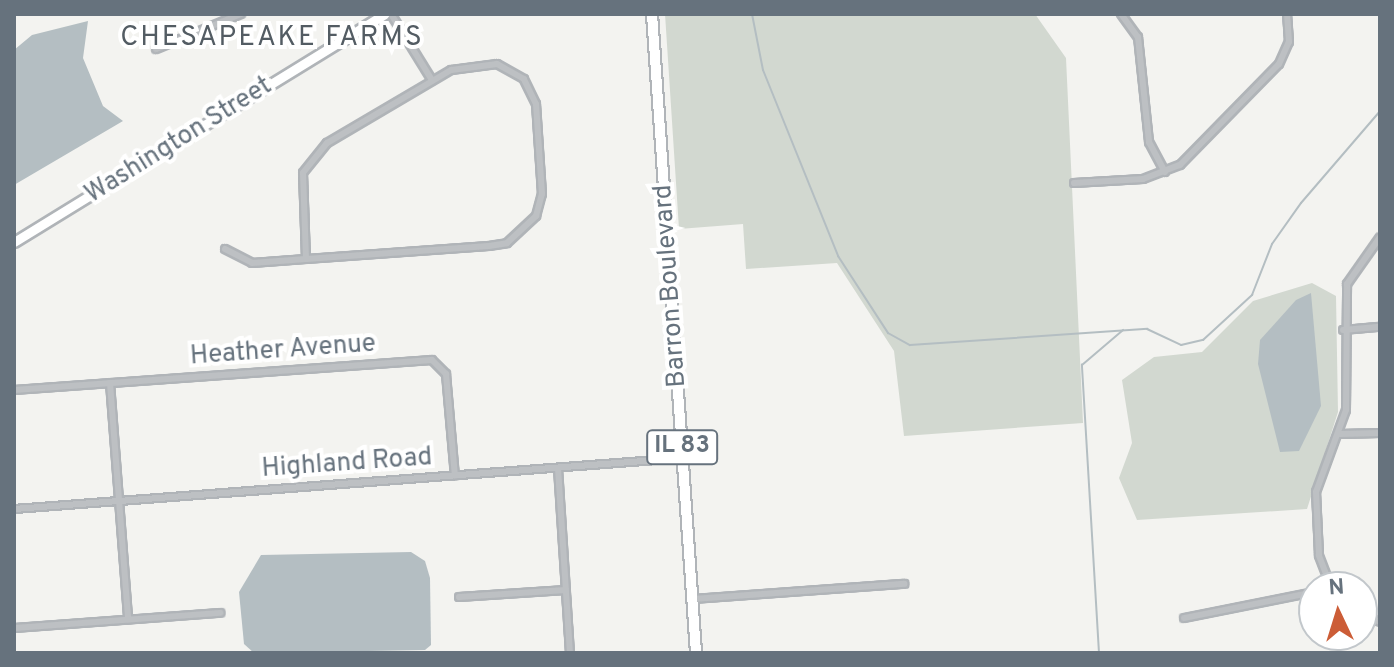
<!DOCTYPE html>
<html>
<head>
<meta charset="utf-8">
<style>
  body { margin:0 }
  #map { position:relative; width:1394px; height:667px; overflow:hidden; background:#f3f3f0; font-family:Overpass,sans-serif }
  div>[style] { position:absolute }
  .green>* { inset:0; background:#d2d8d0 }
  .water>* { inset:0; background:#b4bec2 }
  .stream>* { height:2px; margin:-1px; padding:0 1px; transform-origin:1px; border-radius:1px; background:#b4bec2 }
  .roads { filter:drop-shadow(2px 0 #b0b4b8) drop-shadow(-2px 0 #b0b4b8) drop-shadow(0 2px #b0b4b8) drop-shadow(0 -2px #b0b4b8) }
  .street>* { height:6px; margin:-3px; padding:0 3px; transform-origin:3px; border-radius:3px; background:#bdc0c3 }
  .secondary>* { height:9px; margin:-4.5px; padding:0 4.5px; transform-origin:4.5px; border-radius:4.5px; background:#fff }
  .primary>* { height:10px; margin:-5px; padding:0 5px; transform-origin:5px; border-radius:5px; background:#fff }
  span { translate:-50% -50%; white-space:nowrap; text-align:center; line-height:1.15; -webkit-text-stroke:8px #fff; paint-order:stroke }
  .shield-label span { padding:2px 6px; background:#fff; border:2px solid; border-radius:6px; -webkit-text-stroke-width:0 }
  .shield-label { font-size:24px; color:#66727d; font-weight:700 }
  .street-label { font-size:26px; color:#66727d }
  .neighbourhood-label { font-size:28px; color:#535c63; letter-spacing:2px }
  .frame { position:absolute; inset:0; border:16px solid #66727d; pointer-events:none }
  .north { position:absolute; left:1298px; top:571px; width:80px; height:80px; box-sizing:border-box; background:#fff; border:2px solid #c2c7cb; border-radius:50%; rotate:356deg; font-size:22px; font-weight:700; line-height:32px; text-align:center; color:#66727d }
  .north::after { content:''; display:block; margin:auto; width:28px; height:36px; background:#cc5d37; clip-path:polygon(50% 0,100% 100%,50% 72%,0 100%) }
</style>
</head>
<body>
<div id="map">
  <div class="green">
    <div style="clip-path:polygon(665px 14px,1035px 14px,1066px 58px,1083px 423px,904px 436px,894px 351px,837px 263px,746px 269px,743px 224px,679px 229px)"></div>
    <div style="clip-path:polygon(1312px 283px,1336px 296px,1338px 412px,1307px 509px,1137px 520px,1119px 478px,1132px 443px,1122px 380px,1154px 357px,1202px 352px,1253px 301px)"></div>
  </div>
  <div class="water">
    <div style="clip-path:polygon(88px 21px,83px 58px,103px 106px,123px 121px,14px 185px,14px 50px,32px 35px)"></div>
    <div style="clip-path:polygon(1311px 293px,1321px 406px,1299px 451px,1280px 452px,1258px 364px,1260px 340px,1296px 300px)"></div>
    <div style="clip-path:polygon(411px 552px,425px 561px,430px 578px,431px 645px,425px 650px,254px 653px,244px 644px,239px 592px,261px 555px)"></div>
  </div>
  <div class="stream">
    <div style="left:752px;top:14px;width:57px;rotate:78.9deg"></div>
    <div style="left:763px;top:70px;width:201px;rotate:68deg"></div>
    <div style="left:838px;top:256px;width:92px;rotate:57deg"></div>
    <div style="left:888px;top:333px;width:25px;rotate:29deg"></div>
    <div style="left:910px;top:345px;width:238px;rotate:-3.9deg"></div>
    <div style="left:1147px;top:329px;width:38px;rotate:25deg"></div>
    <div style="left:1181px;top:345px;width:23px;rotate:-13deg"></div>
    <div style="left:1203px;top:340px;width:67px;rotate:-42.6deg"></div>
    <div style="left:1252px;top:295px;width:55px;rotate:-68.6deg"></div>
    <div style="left:1272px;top:244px;width:50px;rotate:-54.7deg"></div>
    <div style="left:1301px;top:203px;width:121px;rotate:-49.3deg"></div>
    <div style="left:1099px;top:653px;width:289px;rotate:-93.4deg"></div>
    <div style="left:1082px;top:365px;width:54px;rotate:-40.5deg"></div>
  </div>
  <div class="roads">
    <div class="street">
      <div style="left:391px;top:14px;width:78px;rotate:58.2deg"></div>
      <div style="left:1121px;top:14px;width:29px;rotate:54deg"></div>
      <div style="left:1138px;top:37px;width:106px;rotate:84deg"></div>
      <div style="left:1149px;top:142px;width:34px;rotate:62deg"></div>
      <div style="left:156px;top:49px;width:92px;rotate:-22.4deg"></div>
      <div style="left:1074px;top:183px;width:69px;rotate:-3.3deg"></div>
      <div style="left:1143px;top:179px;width:40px;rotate:-21deg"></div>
      <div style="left:1180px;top:165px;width:141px;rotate:-45.6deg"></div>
      <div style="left:1279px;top:64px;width:24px;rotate:-66deg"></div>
      <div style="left:1289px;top:42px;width:28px;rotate:-94deg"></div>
      <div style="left:225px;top:249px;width:30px;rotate:27deg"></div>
      <div style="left:252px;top:263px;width:54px;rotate:-4.2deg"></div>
      <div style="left:306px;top:259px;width:183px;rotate:-4.1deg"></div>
      <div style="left:489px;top:246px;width:18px;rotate:-9deg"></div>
      <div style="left:507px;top:243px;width:40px;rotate:-43deg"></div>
      <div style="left:536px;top:216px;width:23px;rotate:-75deg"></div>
      <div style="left:542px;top:194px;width:90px;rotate:-93.8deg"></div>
      <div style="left:536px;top:104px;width:28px;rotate:-116deg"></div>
      <div style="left:524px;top:79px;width:31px;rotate:-151deg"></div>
      <div style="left:497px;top:64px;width:46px;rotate:172.6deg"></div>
      <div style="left:451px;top:70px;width:144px;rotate:149.5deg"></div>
      <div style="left:327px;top:143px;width:38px;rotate:129deg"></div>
      <div style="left:303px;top:173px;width:86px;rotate:88deg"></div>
      <div style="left:1343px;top:330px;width:37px;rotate:-5deg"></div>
      <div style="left:110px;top:383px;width:237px;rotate:85.6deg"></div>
      <div style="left:14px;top:390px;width:419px;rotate:-4.1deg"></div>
      <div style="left:432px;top:360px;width:20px;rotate:45deg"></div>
      <div style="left:446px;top:374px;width:102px;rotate:85deg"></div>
      <div style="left:1340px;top:434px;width:40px;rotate:-1.4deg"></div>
      <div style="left:558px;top:468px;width:185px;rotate:86.3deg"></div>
      <div style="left:14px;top:509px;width:671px;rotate:-4.36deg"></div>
      <div style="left:1331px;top:587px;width:34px;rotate:-111deg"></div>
      <div style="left:1319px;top:555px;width:63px;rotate:-92.7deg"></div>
      <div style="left:1316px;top:492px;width:87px;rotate:-69.9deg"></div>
      <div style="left:1346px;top:410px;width:126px;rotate:-89.5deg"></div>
      <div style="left:1347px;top:284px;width:57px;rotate:-54.9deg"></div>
      <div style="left:459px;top:597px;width:107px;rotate:-3.7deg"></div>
      <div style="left:693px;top:599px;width:212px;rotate:-4.1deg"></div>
      <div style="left:1362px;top:615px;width:19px;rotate:21deg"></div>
      <div style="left:1184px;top:618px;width:133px;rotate:-11.3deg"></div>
      <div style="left:14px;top:628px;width:207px;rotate:-4.2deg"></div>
    </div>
    <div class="secondary">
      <div style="left:14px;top:242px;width:435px;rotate:-31.6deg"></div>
    </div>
    <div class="primary">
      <div style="left:652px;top:14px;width:641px;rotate:86.06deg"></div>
    </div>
  </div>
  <div class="shield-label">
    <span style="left:682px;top:447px">IL 83</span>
  </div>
  <div class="street-label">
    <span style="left:179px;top:141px;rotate:-32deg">Washington Street</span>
    <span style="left:671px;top:286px;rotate:-94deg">Barron Boulevard</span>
    <span style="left:283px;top:351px;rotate:-4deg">Heather Avenue</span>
    <span style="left:347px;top:464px;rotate:-4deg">Highland Road</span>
  </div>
  <div class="neighbourhood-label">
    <span style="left:272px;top:38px">CHESAPEAKE FARMS</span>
  </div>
  <div class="frame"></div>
  <div class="north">N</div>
</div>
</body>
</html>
